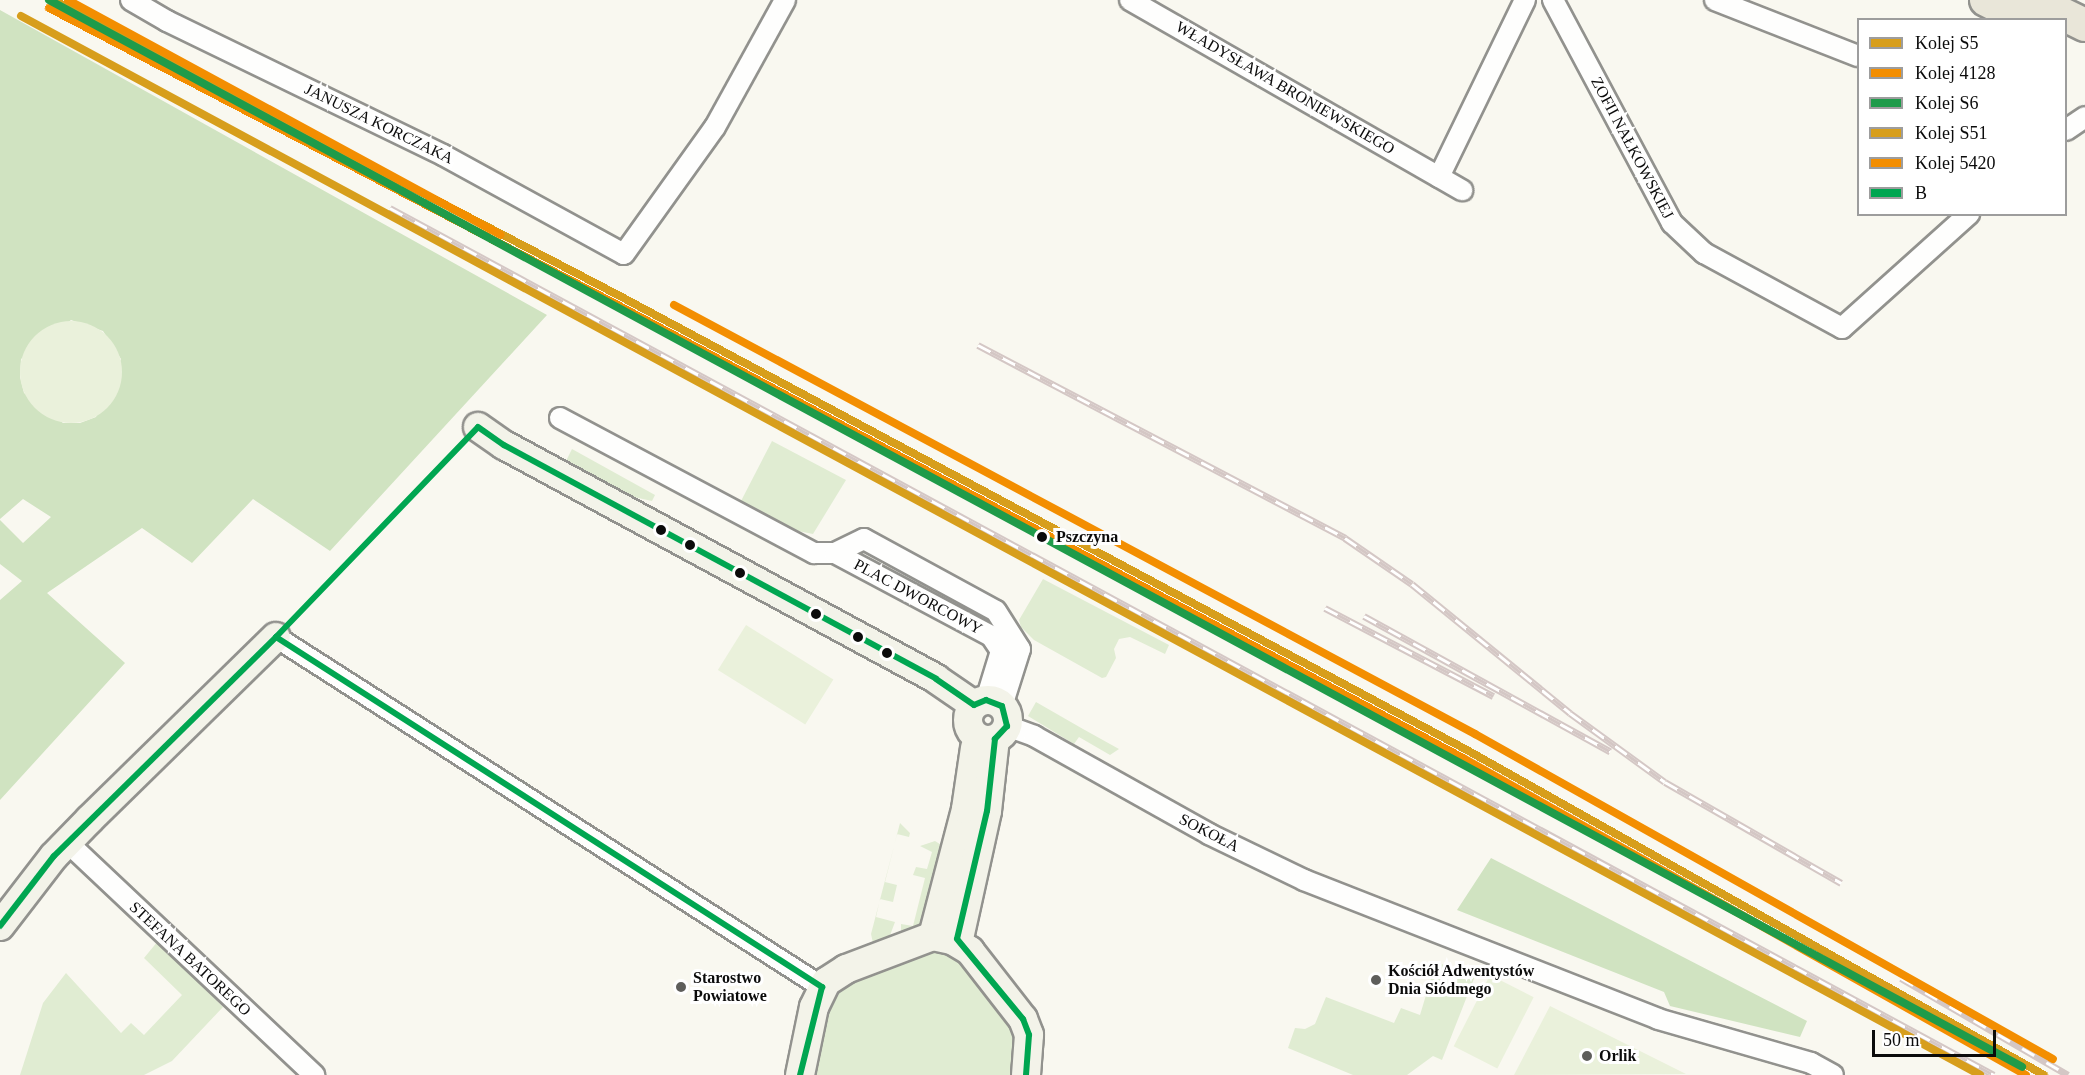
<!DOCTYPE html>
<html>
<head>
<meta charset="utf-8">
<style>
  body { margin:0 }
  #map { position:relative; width:2085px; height:1075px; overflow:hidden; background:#f9f8f0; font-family:"Times New Roman",serif }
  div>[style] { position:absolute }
  .green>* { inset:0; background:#e0ecd2 }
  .forest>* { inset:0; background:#d0e3c1 }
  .pitch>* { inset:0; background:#eaf1db; transform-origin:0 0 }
  .round { border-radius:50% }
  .roads { filter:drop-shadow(2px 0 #92928e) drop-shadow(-2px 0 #92928e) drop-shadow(0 2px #92928e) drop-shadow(0 -2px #92928e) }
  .street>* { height:20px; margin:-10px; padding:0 10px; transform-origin:10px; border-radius:10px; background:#fefefd }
  .secondary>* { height:28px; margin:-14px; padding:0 14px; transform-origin:14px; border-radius:14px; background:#f3f3e9 }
  .secondary>.ring { margin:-14px; padding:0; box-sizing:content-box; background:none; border:28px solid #f3f3e9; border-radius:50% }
  .primary>* { height:32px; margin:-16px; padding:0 16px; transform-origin:16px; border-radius:16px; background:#e9e6d9 }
  .rail>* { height:7px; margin-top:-3.5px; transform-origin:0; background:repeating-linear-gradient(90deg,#fff 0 14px,#d4c7c5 0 28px); box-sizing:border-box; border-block:2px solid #d4c7c5 }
  .bus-1>* { height:6px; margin:-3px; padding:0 3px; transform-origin:3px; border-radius:3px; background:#00a651 }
  .rail-1>* { height:8px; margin:-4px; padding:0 4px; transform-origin:4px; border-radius:4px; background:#d79e1c }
  .rail-2>* { height:8px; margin:-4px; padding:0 4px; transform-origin:4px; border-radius:4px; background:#f38e01 }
  .rail-3>* { height:8px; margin:-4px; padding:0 4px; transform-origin:4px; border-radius:4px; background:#1f9b4a }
  .rail-4>* { height:8px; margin:-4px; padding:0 4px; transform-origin:4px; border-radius:4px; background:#d79e1c }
  .rail-5>* { height:8px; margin:-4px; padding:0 4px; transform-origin:4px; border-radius:4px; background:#f38e01 }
  .dots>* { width:16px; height:16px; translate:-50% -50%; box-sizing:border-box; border:3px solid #fff; border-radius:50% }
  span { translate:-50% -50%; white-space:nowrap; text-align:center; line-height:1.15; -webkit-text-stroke:6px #fff; paint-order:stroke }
  .street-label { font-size:16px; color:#0b0b0b }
  .stop-label { font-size:16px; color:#0b0b0b; font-weight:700 }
  .left { translate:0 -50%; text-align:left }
  .poi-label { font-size:16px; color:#0b0b0b; font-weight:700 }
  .legend { position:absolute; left:1857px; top:18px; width:210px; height:198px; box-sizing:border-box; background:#fff; border:2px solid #9d9d9d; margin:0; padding:8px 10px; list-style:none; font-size:18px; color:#0b0b0b }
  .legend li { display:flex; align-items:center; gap:12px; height:30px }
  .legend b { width:30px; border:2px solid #9d9d9d }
  .scale { position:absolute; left:1872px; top:1030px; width:124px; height:27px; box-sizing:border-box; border:3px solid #0b0b0b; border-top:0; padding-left:8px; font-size:18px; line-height:21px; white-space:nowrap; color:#0b0b0b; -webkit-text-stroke:4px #fff; paint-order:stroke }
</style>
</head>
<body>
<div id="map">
  <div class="green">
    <div style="clip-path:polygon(772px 441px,846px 480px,813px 534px,798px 531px,741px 501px)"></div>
    <div style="clip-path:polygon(572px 449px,655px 495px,652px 501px,629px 496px,566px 461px)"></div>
    <div style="clip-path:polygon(1043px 579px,1169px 645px,1165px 654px,1130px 637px,1119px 639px,1114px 649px,1116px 658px,1106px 677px,1102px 678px,1034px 640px,1021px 627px,1019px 620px)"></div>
    <div style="clip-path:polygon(1036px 702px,1083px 729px,1119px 749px,1110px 755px,1079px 737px,1074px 744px,1028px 716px)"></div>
    <div style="clip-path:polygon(900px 823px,910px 833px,909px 837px,897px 834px,885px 882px,897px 885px,893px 902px,880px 899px,876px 917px,895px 922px,889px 938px,873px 943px,871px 934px)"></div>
    <div style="clip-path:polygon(935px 841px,943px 846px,923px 924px,901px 933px,901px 924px,913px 926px,925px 878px,913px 875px,916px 867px,927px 869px,932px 852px,920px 846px)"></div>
    <div style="clip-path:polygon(158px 941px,223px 1007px,172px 1061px,144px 1075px,20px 1075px,43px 1003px,66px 973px,121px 1033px,131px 1023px,144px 1035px,182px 995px,144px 958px)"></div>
    <div style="clip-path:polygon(923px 948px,954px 953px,1016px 1023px,1018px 1075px,808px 1075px,835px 986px)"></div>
    <div style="clip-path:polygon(1436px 962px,1475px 976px,1442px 1060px,1433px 1056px,1407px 1075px,1353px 1075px,1288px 1048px,1295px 1028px,1305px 1029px,1315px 1024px,1326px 997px,1394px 1023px,1401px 1008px,1420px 1015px)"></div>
  </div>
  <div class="forest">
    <div style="clip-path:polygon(evenodd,0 10px,547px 315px,330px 551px,253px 499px,192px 563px,142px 528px,47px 593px,125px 663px,0 800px,0 600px,22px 581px,0 564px,0 520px,23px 543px,51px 517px,23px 499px,0 519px,0 10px,71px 320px,103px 331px,121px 359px,96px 417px,80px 423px,63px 423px,24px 393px,20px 377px,21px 359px,71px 320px)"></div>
    <div style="clip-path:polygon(1491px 858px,1807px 1021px,1800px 1037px,1670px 1006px,1664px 992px,1457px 910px)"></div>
  </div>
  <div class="pitch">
    <div class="round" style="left:20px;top:321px;width:102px;height:102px"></div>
    <div style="left:746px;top:625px;width:103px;height:53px;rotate:32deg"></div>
    <div style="left:1490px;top:975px;width:49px;height:80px;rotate:27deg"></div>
    <div style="clip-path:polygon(1550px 1006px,1686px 1074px,1514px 1075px)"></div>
  </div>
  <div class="roads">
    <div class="street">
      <div style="left:131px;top:0;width:42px;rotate:30.3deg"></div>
      <div style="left:167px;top:21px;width:307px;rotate:25.9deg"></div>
      <div style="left:443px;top:155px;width:206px;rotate:28.7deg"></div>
      <div style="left:624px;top:254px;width:156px;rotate:-54.4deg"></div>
      <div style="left:715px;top:127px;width:145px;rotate:-61.1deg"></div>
      <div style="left:1130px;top:0;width:383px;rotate:29.8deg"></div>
      <div style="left:1553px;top:0;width:253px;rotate:61.9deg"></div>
      <div style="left:1672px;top:223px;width:44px;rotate:43.2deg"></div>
      <div style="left:1704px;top:253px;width:157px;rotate:28.5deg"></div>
      <div style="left:1842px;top:328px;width:171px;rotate:-41.9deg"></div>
      <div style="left:1715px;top:0;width:154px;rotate:21.4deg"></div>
      <div style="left:2066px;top:130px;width:23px;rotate:-34deg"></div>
      <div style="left:1439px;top:177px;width:197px;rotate:-64.1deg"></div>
      <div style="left:560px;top:418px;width:288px;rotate:28deg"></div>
      <div style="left:814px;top:553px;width:21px"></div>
      <div style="left:835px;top:553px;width:177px;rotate:28deg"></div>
      <div style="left:991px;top:636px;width:18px;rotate:56deg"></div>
      <div style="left:1001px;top:651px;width:51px;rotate:107deg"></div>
      <div style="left:835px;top:553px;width:32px;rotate:-26deg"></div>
      <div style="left:864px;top:539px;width:150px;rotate:28.6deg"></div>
      <div style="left:996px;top:611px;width:45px;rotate:57.7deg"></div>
      <div style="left:1020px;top:649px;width:60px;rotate:107.5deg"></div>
      <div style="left:276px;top:637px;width:649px;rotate:32.66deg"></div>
      <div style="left:1007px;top:726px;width:29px;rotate:20deg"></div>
      <div style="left:1034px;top:736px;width:201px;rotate:29.2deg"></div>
      <div style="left:1209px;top:834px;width:106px;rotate:25.8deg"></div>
      <div style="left:1304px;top:880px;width:380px;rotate:21.4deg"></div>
      <div style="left:1658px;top:1019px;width:159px;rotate:16deg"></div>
      <div style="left:1811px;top:1063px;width:25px;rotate:29deg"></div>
      <div style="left:67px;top:842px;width:340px;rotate:43.3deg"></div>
    </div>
    <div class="secondary">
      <div style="left:478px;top:427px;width:32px;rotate:35deg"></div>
      <div style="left:504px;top:445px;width:491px;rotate:28.4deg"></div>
      <div style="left:936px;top:679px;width:46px;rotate:34.4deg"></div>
      <div class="ring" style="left:968px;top:700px;width:12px;height:12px"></div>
      <div style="left:0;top:926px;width:88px;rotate:-52.4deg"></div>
      <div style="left:54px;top:856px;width:52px;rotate:-45.8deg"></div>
      <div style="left:90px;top:819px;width:260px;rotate:-44.4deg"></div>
      <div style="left:933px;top:936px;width:131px;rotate:-75.4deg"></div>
      <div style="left:966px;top:809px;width:62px;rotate:-81.6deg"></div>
      <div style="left:958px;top:943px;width:135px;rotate:-77.6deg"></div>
      <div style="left:987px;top:811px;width:72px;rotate:-83.7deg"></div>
      <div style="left:800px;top:1075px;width:69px;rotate:-78.4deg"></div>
      <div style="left:814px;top:1007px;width:28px;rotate:-64deg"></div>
      <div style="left:826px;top:982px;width:24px;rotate:-33deg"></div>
      <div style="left:846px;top:969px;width:93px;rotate:-20.8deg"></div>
      <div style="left:933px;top:936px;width:19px;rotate:12deg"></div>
      <div style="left:952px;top:940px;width:21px;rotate:31deg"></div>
      <div style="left:970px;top:951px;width:86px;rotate:52.1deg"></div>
      <div style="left:1023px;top:1019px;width:17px;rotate:69deg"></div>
      <div style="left:1029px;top:1035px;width:40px;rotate:94.3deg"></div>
    </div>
    <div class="primary">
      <div style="left:1986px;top:0;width:45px;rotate:26.6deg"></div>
      <div style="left:2034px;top:0;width:57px;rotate:26.1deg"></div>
    </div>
  </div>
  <div class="rail">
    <div style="left:390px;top:208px;width:1823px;rotate:28.39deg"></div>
    <div style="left:978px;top:345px;width:415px;rotate:27.7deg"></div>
    <div style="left:1345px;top:538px;width:81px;rotate:34.5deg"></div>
    <div style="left:1412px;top:584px;width:204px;rotate:39.2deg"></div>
    <div style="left:1570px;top:713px;width:117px;rotate:36deg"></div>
    <div style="left:1665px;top:782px;width:203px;rotate:29.8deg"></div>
    <div style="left:1325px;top:608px;width:190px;rotate:27.6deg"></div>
    <div style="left:1364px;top:616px;width:281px;rotate:28.8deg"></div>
    <div style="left:1901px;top:978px;width:193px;rotate:30.1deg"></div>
  </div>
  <div class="bus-1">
    <div style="left:276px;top:637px;width:649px;rotate:32.66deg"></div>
    <div style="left:822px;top:987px;width:91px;rotate:104deg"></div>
    <div style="left:0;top:926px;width:88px;rotate:-52.4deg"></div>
    <div style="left:54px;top:856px;width:312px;rotate:-44.6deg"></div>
    <div style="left:276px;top:637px;width:291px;rotate:-46.1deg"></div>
    <div style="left:478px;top:427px;width:32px;rotate:35deg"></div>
    <div style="left:504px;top:445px;width:491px;rotate:28.4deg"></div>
    <div style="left:936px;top:679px;width:46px;rotate:34.4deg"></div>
    <div style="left:974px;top:705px;width:13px;rotate:-23deg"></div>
    <div style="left:986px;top:700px;width:17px;rotate:21deg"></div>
    <div style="left:1002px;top:706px;width:21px;rotate:76deg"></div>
    <div style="left:1007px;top:726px;width:18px;rotate:133deg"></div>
    <div style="left:995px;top:739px;width:72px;rotate:96.3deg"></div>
    <div style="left:987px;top:811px;width:131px;rotate:103.2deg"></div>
    <div style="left:957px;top:939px;width:104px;rotate:50.5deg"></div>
    <div style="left:1023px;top:1019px;width:17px;rotate:69deg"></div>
    <div style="left:1029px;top:1035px;width:40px;rotate:94.3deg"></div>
  </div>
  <div class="rail-1">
    <div style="left:53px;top:0;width:637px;rotate:27.57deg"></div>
    <div style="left:618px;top:295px;width:963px;rotate:28.19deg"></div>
    <div style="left:1467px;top:750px;width:662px;rotate:29.39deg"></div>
  </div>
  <div class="rail-2">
    <div style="left:49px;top:8px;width:637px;rotate:27.57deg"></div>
    <div style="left:614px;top:303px;width:963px;rotate:28.19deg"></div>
    <div style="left:1463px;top:758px;width:646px;rotate:29.38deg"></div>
  </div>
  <div class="rail-3">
    <div style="left:49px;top:0;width:2243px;rotate:28.4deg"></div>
  </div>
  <div class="rail-4">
    <div style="left:21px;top:16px;width:2227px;rotate:28.39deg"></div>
  </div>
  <div class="rail-5">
    <div style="left:68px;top:0;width:492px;rotate:28.5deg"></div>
    <div style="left:674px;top:305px;width:909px;rotate:28.17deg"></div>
    <div style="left:1475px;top:734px;width:663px;rotate:29.35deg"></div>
  </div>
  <div class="dots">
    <div style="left:661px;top:530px;background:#0b0b0b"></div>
    <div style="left:1042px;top:537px;background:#0b0b0b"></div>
    <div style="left:690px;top:545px;background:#0b0b0b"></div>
    <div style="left:740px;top:573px;background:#0b0b0b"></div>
    <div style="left:816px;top:614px;background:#0b0b0b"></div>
    <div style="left:858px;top:637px;background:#0b0b0b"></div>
    <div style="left:887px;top:653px;background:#0b0b0b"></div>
    <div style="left:1376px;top:980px;background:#5e5e5b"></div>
    <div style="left:681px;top:987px;background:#5e5e5b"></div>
    <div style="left:1587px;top:1056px;background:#5e5e5b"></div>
  </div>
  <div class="street-label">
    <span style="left:1285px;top:88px;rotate:30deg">WŁADYSŁAWA BRONIEWSKIEGO</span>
    <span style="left:379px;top:124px;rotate:26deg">JANUSZA KORCZAKA</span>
    <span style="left:1632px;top:148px;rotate:62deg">ZOFII NAŁKOWSKIEJ</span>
    <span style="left:918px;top:597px;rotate:28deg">PLAC DWORCOWY</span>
    <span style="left:1209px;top:833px;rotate:27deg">SOKOŁA</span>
    <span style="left:190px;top:959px;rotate:43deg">STEFANA BATOREGO</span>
  </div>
  <div class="stop-label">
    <span class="left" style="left:1056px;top:537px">Pszczyna</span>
  </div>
  <div class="poi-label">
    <span class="left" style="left:1388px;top:980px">Kościół Adwentystów<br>Dnia Siódmego</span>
    <span class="left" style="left:693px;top:987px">Starostwo<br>Powiatowe</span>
    <span class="left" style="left:1599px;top:1056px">Orlik</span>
  </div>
  <ul class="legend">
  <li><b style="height:8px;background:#d79e1c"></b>Kolej S5</li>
  <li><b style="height:8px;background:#f38e01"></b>Kolej 4128</li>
  <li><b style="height:8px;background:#1f9b4a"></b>Kolej S6</li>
  <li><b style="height:8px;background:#d79e1c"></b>Kolej S51</li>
  <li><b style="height:8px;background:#f38e01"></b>Kolej 5420</li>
  <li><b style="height:8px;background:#00a651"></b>B</li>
  </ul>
  <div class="scale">50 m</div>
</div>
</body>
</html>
